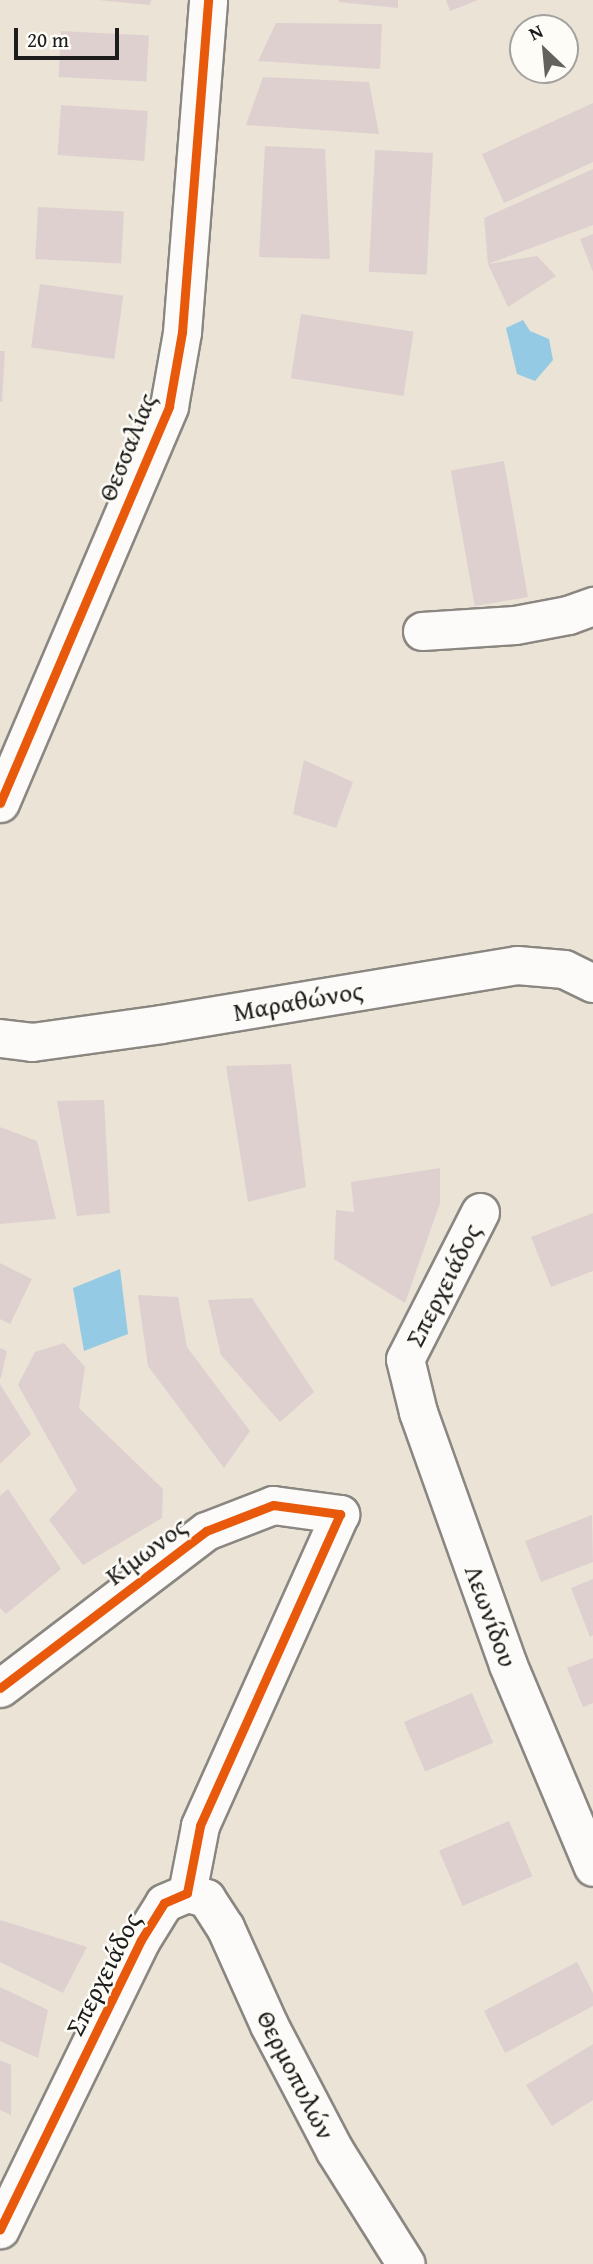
<!DOCTYPE html>
<html>
<head>
<meta charset="utf-8">
<style>
  body { margin:0 }
  #map { position:relative; width:593px; height:2264px; overflow:hidden; background:#ebe3d6; font-family:"Gentium Book Plus",serif }
  div>[style] { position:absolute }
  .water>* { inset:0; background:#94cae4 }
  .building>* { inset:0; background:#dfd0d0; transform-origin:0 0 }
  .roads { filter:drop-shadow(2px 0 #8a8680) drop-shadow(-2px 0 #8a8680) drop-shadow(0 2px #8a8680) drop-shadow(0 -2px #8a8680) }
  .street>* { height:37px; margin:-18.5px; padding:0 18.5px; transform-origin:18.5px; border-radius:18.5px; background:#fcfbf9 }
  .cycleway>* { height:9px; margin:-4.5px; padding:0 4.5px; transform-origin:4.5px; border-radius:4.5px; background:#e8590c }
  span { translate:-50% -50%; white-space:nowrap; text-align:center; line-height:1.15; -webkit-text-stroke:5px #fdfcf7; paint-order:stroke }
  .street-label { font-size:26px; color:#1c1c1c }
  .north { position:absolute; left:509px; top:14px; width:70px; height:70px; box-sizing:border-box; background:#fdfcf7; border:2px solid #a3a29f; border-radius:50%; rotate:334deg; font-size:19px; font-weight:700; line-height:28px; text-align:center; color:#1c1c1c }
  .north::after { content:''; display:block; margin:auto; width:24px; height:32px; background:#64625d; clip-path:polygon(50% 0,100% 100%,50% 72%,0 100%) }
  .scale { position:absolute; left:14px; top:28px; width:105px; height:32px; box-sizing:border-box; border:4px solid #1c1c1c; border-top:0; padding-left:9px; font-size:21px; line-height:24px; white-space:nowrap; color:#1c1c1c; -webkit-text-stroke:5px #fdfcf7; paint-order:stroke }
</style>
</head>
<body>
<div id="map">
  <div class="water">
    <div style="clip-path:polygon(523px 320px,530px 331px,549px 339px,553px 360px,535px 381px,517px 374px,506px 328px)"></div>
    <div style="clip-path:polygon(120px 1269px,128px 1334px,84px 1351px,73px 1288px)"></div>
  </div>
  <div class="building">
    <div style="clip-path:polygon(98px 0,151px 0,150px 5px)"></div>
    <div style="clip-path:polygon(339px 0,398px 0,398px 8px,339px 2px)"></div>
    <div style="clip-path:polygon(446px 0,478px 0,450px 11px)"></div>
    <div style="clip-path:polygon(276px 23px,382px 24px,380px 69px,258px 61px)"></div>
    <div style="left:61px;top:31px;width:88px;height:46px;rotate:3deg"></div>
    <div style="clip-path:polygon(263px 77px,369px 82px,379px 134px,246px 125px)"></div>
    <div style="clip-path:polygon(593px 103px,593px 162px,504px 203px,482px 154px)"></div>
    <div style="left:61px;top:105px;width:87px;height:50px;rotate:4deg"></div>
    <div style="clip-path:polygon(265px 146px,325px 149px,330px 259px,259px 257px)"></div>
    <div style="left:433px;top:153px;width:122px;height:58px;rotate:93deg"></div>
    <div style="clip-path:polygon(593px 169px,593px 225px,488px 264px,537px 256px,556px 276px,508px 307px,488px 264px,484px 218px)"></div>
    <div style="left:38px;top:207px;width:86px;height:52px;rotate:3deg"></div>
    <div style="clip-path:polygon(593px 234px,593px 272px,580px 239px)"></div>
    <div style="left:40px;top:284px;width:84px;height:64px;rotate:8deg"></div>
    <div style="left:301px;top:314px;width:114px;height:65px;rotate:9deg"></div>
    <div style="clip-path:polygon(0 351px,5px 351px,2px 402px,0 402px)"></div>
    <div style="left:504px;top:461px;width:138px;height:54px;rotate:80deg"></div>
    <div style="clip-path:polygon(304px 760px,353px 782px,336px 828px,293px 814px)"></div>
    <div style="clip-path:polygon(291px 1064px,306px 1187px,248px 1202px,226px 1066px)"></div>
    <div style="clip-path:polygon(104px 1100px,110px 1213px,77px 1216px,57px 1101px)"></div>
    <div style="clip-path:polygon(0 1127px,37px 1141px,56px 1219px,0 1224px)"></div>
    <div style="clip-path:polygon(440px 1168px,440px 1203px,405px 1303px,334px 1259px,336px 1210px,354px 1212px,351px 1182px)"></div>
    <div style="clip-path:polygon(593px 1213px,593px 1271px,551px 1287px,531px 1237px)"></div>
    <div style="clip-path:polygon(0 1263px,32px 1279px,10px 1324px,0 1319px)"></div>
    <div style="clip-path:polygon(138px 1295px,178px 1297px,187px 1347px,250px 1431px,224px 1468px,148px 1366px)"></div>
    <div style="clip-path:polygon(252px 1298px,314px 1392px,280px 1422px,221px 1355px,208px 1300px)"></div>
    <div style="clip-path:polygon(64px 1343px,85px 1367px,79px 1408px,163px 1489px,162px 1518px,83px 1565px,49px 1520px,77px 1490px,18px 1385px,35px 1352px)"></div>
    <div style="clip-path:polygon(0 1348px,7px 1351px,1px 1378px,0 1378px)"></div>
    <div style="clip-path:polygon(0 1384px,31px 1434px,0 1464px)"></div>
    <div style="clip-path:polygon(8px 1489px,61px 1569px,6px 1614px,0 1608px,0 1496px)"></div>
    <div style="clip-path:polygon(592px 1515px,593px 1562px,541px 1582px,525px 1541px)"></div>
    <div style="clip-path:polygon(593px 1579px,593px 1635px,590px 1637px,571px 1588px)"></div>
    <div style="clip-path:polygon(593px 1658px,593px 1703px,583px 1707px,567px 1668px)"></div>
    <div style="left:472px;top:1693px;width:54px;height:74px;rotate:67deg"></div>
    <div style="left:509px;top:1821px;width:60px;height:76px;rotate:67deg"></div>
    <div style="clip-path:polygon(0 1920px,87px 1947px,63px 1993px,0 1962px)"></div>
    <div style="clip-path:polygon(577px 1962px,593px 1993px,593px 2006px,505px 2053px,484px 2011px)"></div>
    <div style="clip-path:polygon(0 1987px,48px 2010px,38px 2058px,0 2041px)"></div>
    <div style="clip-path:polygon(593px 2044px,593px 2100px,552px 2126px,526px 2085px)"></div>
    <div style="clip-path:polygon(0 2060px,11px 2065px,11px 2115px,0 2110px)"></div>
  </div>
  <div class="roads">
    <div class="street">
      <div style="left:422px;top:631px;width:93px;rotate:-3.7deg"></div>
      <div style="left:515px;top:625px;width:54px;rotate:-10.7deg"></div>
      <div style="left:568px;top:615px;width:27px;rotate:-20deg"></div>
      <div style="left:0;top:803px;width:431px;rotate:-66.9deg"></div>
      <div style="left:169px;top:406px;width:75px;rotate:-80deg"></div>
      <div style="left:182px;top:332px;width:333px;rotate:-85.5deg"></div>
      <div style="left:0;top:1038px;width:32px;rotate:7deg"></div>
      <div style="left:32px;top:1042px;width:130px;rotate:-7.9deg"></div>
      <div style="left:161px;top:1024px;width:361px;rotate:-9.4deg"></div>
      <div style="left:517px;top:965px;width:47px;rotate:4.9deg"></div>
      <div style="left:564px;top:969px;width:32px;rotate:26deg"></div>
      <div style="left:480px;top:1212px;width:165px;rotate:117deg"></div>
      <div style="left:405px;top:1359px;width:55px;rotate:76.2deg"></div>
      <div style="left:418px;top:1412px;width:269px;rotate:70.4deg"></div>
      <div style="left:508px;top:1665px;width:219px;rotate:67.2deg"></div>
      <div style="left:0;top:1688px;width:259px;rotate:-37.3deg"></div>
      <div style="left:206px;top:1531px;width:72px;rotate:-21.2deg"></div>
      <div style="left:273px;top:1505px;width:68px;rotate:7.7deg"></div>
      <div style="left:340px;top:1514px;width:342px;rotate:114.2deg"></div>
      <div style="left:200px;top:1826px;width:68px;rotate:101deg"></div>
      <div style="left:187px;top:1893px;width:25px;rotate:157deg"></div>
      <div style="left:164px;top:1903px;width:44px;rotate:121.9deg"></div>
      <div style="left:141px;top:1940px;width:322px;rotate:116deg"></div>
      <div style="left:187px;top:1893px;width:20px;rotate:15deg"></div>
      <div style="left:206px;top:1898px;width:35px;rotate:57deg"></div>
      <div style="left:225px;top:1927px;width:107px;rotate:65.8deg"></div>
      <div style="left:269px;top:2025px;width:142px;rotate:62.4deg"></div>
      <div style="left:335px;top:2151px;width:133px;rotate:57.9deg"></div>
    </div>
  </div>
  <div class="cycleway">
    <div style="left:0;top:803px;width:431px;rotate:-66.9deg"></div>
    <div style="left:169px;top:406px;width:75px;rotate:-80deg"></div>
    <div style="left:182px;top:332px;width:333px;rotate:-85.5deg"></div>
    <div style="left:0;top:1688px;width:259px;rotate:-37.3deg"></div>
    <div style="left:206px;top:1531px;width:72px;rotate:-21.2deg"></div>
    <div style="left:273px;top:1505px;width:68px;rotate:7.7deg"></div>
    <div style="left:340px;top:1514px;width:342px;rotate:114.2deg"></div>
    <div style="left:200px;top:1826px;width:68px;rotate:101deg"></div>
    <div style="left:187px;top:1893px;width:25px;rotate:157deg"></div>
    <div style="left:164px;top:1903px;width:44px;rotate:121.9deg"></div>
    <div style="left:141px;top:1940px;width:322px;rotate:116deg"></div>
  </div>
  <div class="street-label">
    <span style="left:127px;top:447px;rotate:-68deg">Θεσσαλίας</span>
    <span style="left:298px;top:1001px;rotate:-10deg">Μαραθώνος</span>
    <span style="left:443px;top:1285px;rotate:-63deg">Σπερχειάδος</span>
    <span style="left:146px;top:1551px;rotate:-37deg">Κίμωνος</span>
    <span style="left:491px;top:1616px;rotate:70deg">Λεωνίδου</span>
    <span style="left:103px;top:1974px;rotate:-63deg">Σπερχειάδος</span>
    <span style="left:296px;top:2075px;rotate:63deg">Θερμοπυλών</span>
  </div>
  <div class="north">N</div>
  <div class="scale">20 m</div>
</div>
</body>
</html>
